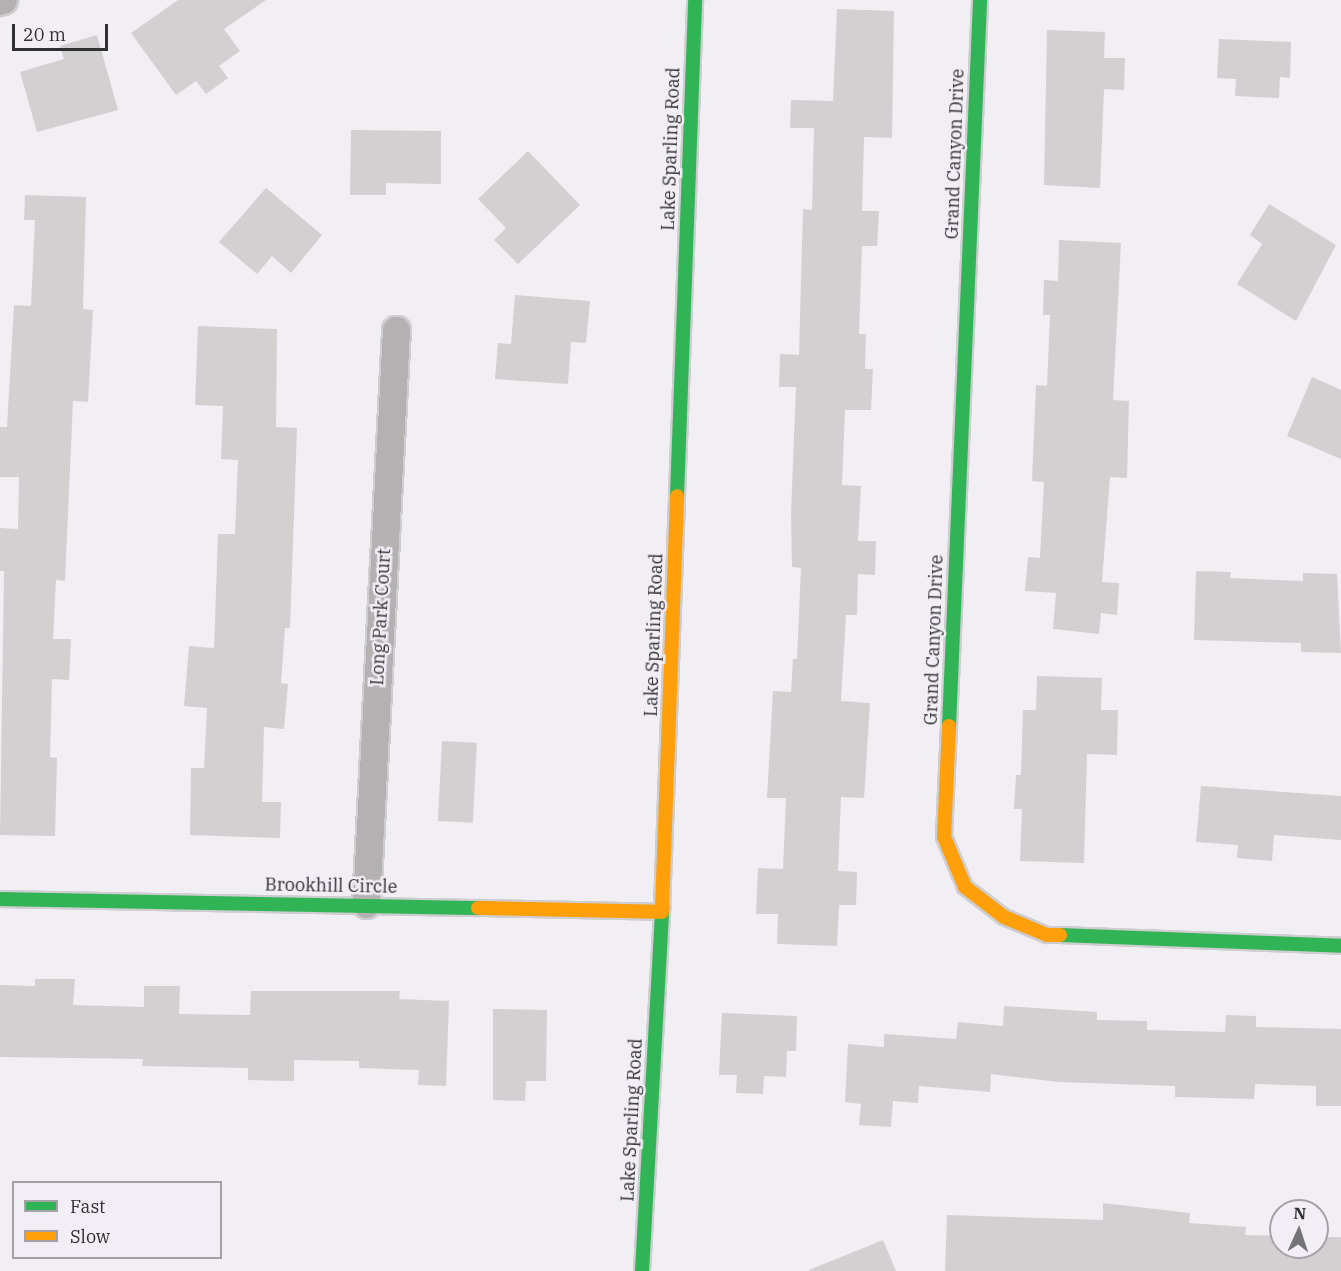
<!DOCTYPE html>
<html>
<head>
<meta charset="utf-8">
<style>
  body { margin:0 }
  #map { position:relative; width:1341px; height:1271px; overflow:hidden; background:#f1eff4; font-family:"IBM Plex Serif",serif }
  div>[style] { position:absolute }
  .building>* { inset:0; background:#d2d0d1; transform-origin:0 0 }
  .roads { filter:drop-shadow(2px 0 #cecdd0) drop-shadow(-2px 0 #cecdd0) drop-shadow(0 2px #cecdd0) drop-shadow(0 -2px #cecdd0) }
  .street>* { height:27px; margin:-13.5px; padding:0 13.5px; transform-origin:13.5px; border-radius:13.5px; background:#b3b1b2 }
  .fast>* { height:14px; margin:-7px; padding:0 7px; transform-origin:7px; border-radius:7px; background:#30b455 }
  .slow>* { height:14px; margin:-7px; padding:0 7px; transform-origin:7px; border-radius:7px; background:#ff9f0a }
  span { translate:-50% -50%; white-space:nowrap; text-align:center; line-height:1.15; -webkit-text-stroke:5px #f1eef5; paint-order:stroke }
  .street-label { font-size:18px; color:#313032 }
  .legend { position:absolute; left:12px; top:1181px; width:210px; height:78px; box-sizing:border-box; background:#f1eef5; border:2px solid #a4a2a7; margin:0; padding:8px 10px; list-style:none; font-size:18px; color:#313032 }
  .legend li { display:flex; align-items:center; gap:12px; height:30px }
  .legend b { width:30px; border:2px solid #a4a2a7 }
  .north { position:absolute; left:1269px; top:1199px; width:60px; height:60px; box-sizing:border-box; background:#f1eef5; border:2px solid #a4a2a7; border-radius:50%; rotate:3deg; font-size:16px; font-weight:700; line-height:24px; text-align:center; color:#313032 }
  .north::after { content:''; display:block; margin:auto; width:21px; height:27px; background:#747376; clip-path:polygon(50% 0,100% 100%,50% 72%,0 100%) }
  .scale { position:absolute; left:12px; top:24px; width:96px; height:27px; box-sizing:border-box; border:3px solid #313032; border-top:0; padding-left:8px; font-size:18px; line-height:21px; white-space:nowrap; color:#313032; -webkit-text-stroke:4px #f1eef5; paint-order:stroke }
</style>
</head>
<body>
<div id="map">
  <div class="building">
    <div style="clip-path:polygon(178px 0,266px 0,224px 29px,240px 51px,219px 66px,228px 78px,206px 94px,196px 81px,176px 95px,131px 33px)"></div>
    <div style="clip-path:polygon(837px 9px,894px 11px,892px 138px,864px 137px,862px 211px,879px 211px,877px 246px,862px 246px,859px 334px,866px 334px,865px 369px,873px 369px,871px 410px,845px 410px,842px 485px,861px 486px,858px 541px,876px 541px,875px 575px,858px 574px,857px 615px,846px 615px,841px 701px,870px 703px,864px 798px,841px 797px,838px 871px,857px 872px,856px 905px,839px 905px,837px 946px,777px 944px,778px 914px,756px 914px,758px 868px,783px 869px,786px 798px,767px 798px,773px 691px,791px 692px,793px 659px,797px 659px,801px 568px,792px 567px,791px 513px,796px 387px,779px 387px,780px 354px,799px 355px,803px 209px,812px 210px,814px 128px,790px 128px,791px 100px,833px 101px)"></div>
    <div style="clip-path:polygon(1047px 30px,1105px 32px,1104px 58px,1125px 58px,1124px 90px,1104px 89px,1100px 188px,1044px 185px)"></div>
    <div style="clip-path:polygon(97px 35px,118px 110px,37px 132px,20px 72px,64px 59px,60px 46px)"></div>
    <div style="clip-path:polygon(1219px 39px,1291px 42px,1290px 78px,1280px 77px,1279px 98px,1235px 96px,1236px 79px,1217px 78px)"></div>
    <div style="clip-path:polygon(351px 130px,441px 131px,441px 184px,386px 183px,386px 195px,350px 195px)"></div>
    <div style="clip-path:polygon(528px 151px,580px 205px,518px 264px,494px 240px,506px 228px,478px 199px)"></div>
    <div style="clip-path:polygon(266px 188px,322px 235px,291px 273px,272px 256px,257px 274px,219px 242px)"></div>
    <div style="clip-path:polygon(25px 195px,86px 197px,83px 309px,93px 310px,88px 402px,73px 401px,65px 581px,56px 580px,53px 639px,71px 639px,69px 680px,52px 679px,50px 757px,57px 758px,55px 836px,0 835px,4px 571px,0 571px,0 528px,18px 529px,19px 477px,0 477px,0 427px,7px 427px,14px 305px,31px 306px,35px 220px,24px 220px)"></div>
    <div style="clip-path:polygon(1269px 204px,1336px 245px,1296px 321px,1237px 284px,1262px 244px,1250px 235px)"></div>
    <div style="clip-path:polygon(1059px 240px,1121px 243px,1113px 400px,1129px 401px,1127px 478px,1110px 477px,1102px 582px,1119px 583px,1117px 615px,1101px 613px,1099px 634px,1053px 629px,1056px 593px,1025px 591px,1028px 557px,1040px 558px,1044px 482px,1032px 481px,1036px 385px,1047px 386px,1050px 315px,1043px 315px,1044px 280px,1058px 281px)"></div>
    <div style="clip-path:polygon(515px 295px,590px 301px,586px 343px,571px 342px,568px 384px,495px 379px,498px 343px,511px 344px)"></div>
    <div style="clip-path:polygon(198px 326px,277px 329px,276px 427px,297px 428px,290px 628px,285px 628px,281px 683px,288px 684px,284px 729px,264px 727px,262px 802px,281px 802px,280px 838px,190px 835px,191px 768px,204px 768px,207px 708px,184px 706px,189px 646px,214px 648px,218px 534px,235px 534px,238px 460px,221px 459px,223px 406px,195px 405px)"></div>
    <div style="clip-path:polygon(1312px 377px,1341px 390px,1341px 459px,1287px 436px)"></div>
    <div style="clip-path:polygon(1196px 571px,1231px 572px,1230px 578px,1303px 581px,1303px 573px,1337px 574px,1341px 653px,1301px 652px,1301px 643px,1194px 640px)"></div>
    <div style="clip-path:polygon(1037px 676px,1102px 678px,1101px 710px,1118px 710px,1117px 755px,1087px 754px,1084px 863px,1020px 861px,1022px 809px,1014px 809px,1016px 775px,1021px 775px,1023px 710px,1036px 710px)"></div>
    <div style="left:442px;top:741px;width:35px;height:80px;rotate:3deg"></div>
    <div style="clip-path:polygon(1201px 786px,1341px 796px,1341px 840px,1274px 835px,1272px 861px,1237px 858px,1238px 845px,1196px 842px)"></div>
    <div style="clip-path:polygon(35px 979px,75px 979px,73px 1005px,144px 1007px,144px 986px,180px 986px,179px 1014px,250px 1015px,251px 991px,400px 991px,399px 999px,449px 1001px,446px 1086px,418px 1085px,419px 1070px,359px 1068px,359px 1061px,294px 1060px,294px 1081px,248px 1080px,248px 1068px,142px 1066px,143px 1059px,0 1057px,0 985px,35px 986px)"></div>
    <div style="clip-path:polygon(1004px 1006px,1097px 1012px,1097px 1020px,1147px 1021px,1147px 1030px,1225px 1032px,1226px 1015px,1256px 1016px,1256px 1027px,1341px 1029px,1341px 1106px,1316px 1106px,1316px 1086px,1255px 1084px,1254px 1099px,1175px 1097px,1175px 1086px,1059px 1082px,991px 1074px,990px 1092px,919px 1086px,918px 1103px,893px 1101px,891px 1127px,859px 1125px,861px 1104px,845px 1102px,848px 1044px,884px 1047px,884px 1034px,956px 1039px,958px 1022px,1003px 1026px)"></div>
    <div style="clip-path:polygon(493px 1009px,547px 1010px,546px 1081px,526px 1081px,525px 1101px,493px 1100px)"></div>
    <div style="clip-path:polygon(722px 1013px,797px 1016px,796px 1051px,787px 1051px,786px 1077px,764px 1076px,763px 1094px,736px 1093px,737px 1075px,719px 1075px)"></div>
    <div style="clip-path:polygon(1103px 1203px,1190px 1213px,1189px 1223px,1246px 1227px,1245px 1235px,1281px 1236px,1281px 1247px,1317px 1247px,1317px 1237px,1341px 1237px,1341px 1271px,945px 1271px,947px 1215px,1103px 1220px)"></div>
    <div style="clip-path:polygon(883px 1240px,896px 1271px,809px 1271px,809px 1270px)"></div>
  </div>
  <div class="roads">
    <div class="street">
      <div style="left:0;top:1px;width:3px;rotate:-18deg"></div>
      <div style="left:366px;top:904px;width:575px;rotate:-87.01deg"></div>
    </div>
    <div class="fast">
      <div style="left:677px;top:496px;width:496px;rotate:-87.9deg"></div>
      <div style="left:949px;top:726px;width:727px;rotate:-87.55deg"></div>
      <div style="left:0;top:899px;width:478px;rotate:1.1deg"></div>
      <div style="left:1060px;top:935px;width:281px;rotate:2.2deg"></div>
      <div style="left:642px;top:1271px;width:364px;rotate:-86.8deg"></div>
    </div>
    <div class="slow">
      <div style="left:949px;top:726px;width:111px;rotate:92.6deg"></div>
      <div style="left:944px;top:837px;width:54px;rotate:67.2deg"></div>
      <div style="left:965px;top:887px;width:49px;rotate:37.6deg"></div>
      <div style="left:1004px;top:917px;width:47px;rotate:22.7deg"></div>
      <div style="left:1047px;top:935px;width:13px"></div>
      <div style="left:478px;top:908px;width:184px;rotate:1.2deg"></div>
      <div style="left:662px;top:908px;width:412px;rotate:-87.9deg"></div>
    </div>
  </div>
  <div class="street-label">
    <span style="left:671px;top:149px;rotate:-88deg">Lake Sparling Road</span>
    <span style="left:955px;top:154px;rotate:-88deg">Grand Canyon Drive</span>
    <span style="left:381px;top:617px;rotate:-87deg">Long Park Court</span>
    <span style="left:654px;top:635px;rotate:-88deg">Lake Sparling Road</span>
    <span style="left:934px;top:640px;rotate:-88deg">Grand Canyon Drive</span>
    <span style="left:331px;top:886px;rotate:1deg">Brookhill Circle</span>
    <span style="left:632px;top:1120px;rotate:-87deg">Lake Sparling Road</span>
  </div>
  <ul class="legend">
  <li><b style="height:8px;background:#30b455"></b>Fast</li>
  <li><b style="height:8px;background:#ff9f0a"></b>Slow</li>
  </ul>
  <div class="north">N</div>
  <div class="scale">20 m</div>
</div>
</body>
</html>
